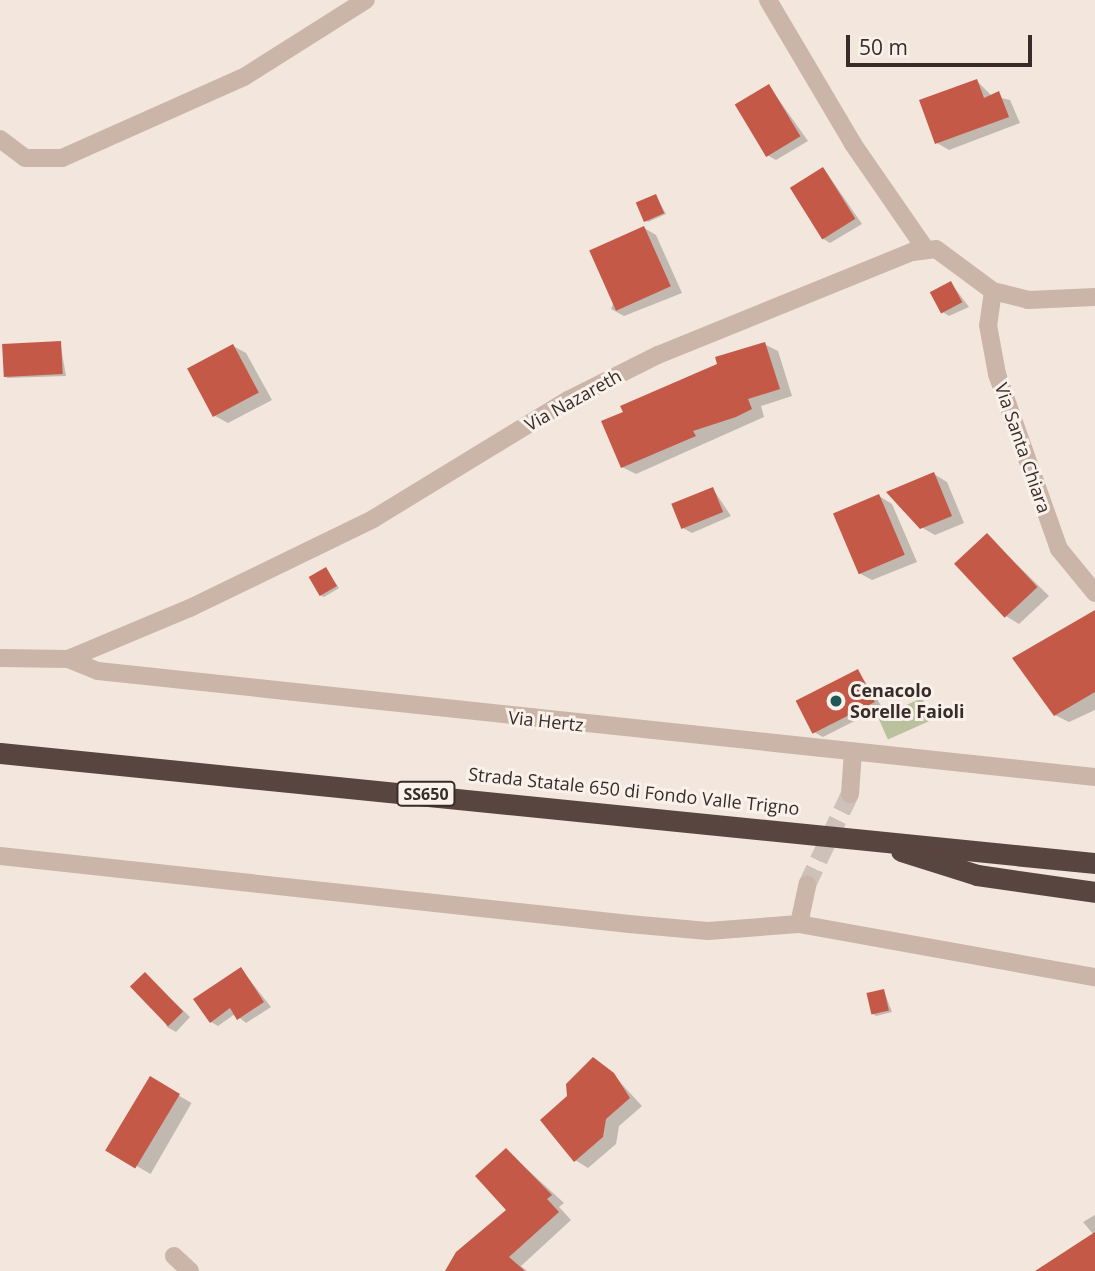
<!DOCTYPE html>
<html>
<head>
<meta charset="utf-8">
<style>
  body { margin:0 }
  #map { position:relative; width:1095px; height:1271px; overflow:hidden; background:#f2e6dd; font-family:"Open Sans",sans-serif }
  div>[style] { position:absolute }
  .green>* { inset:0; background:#b9c29d; transform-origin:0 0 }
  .shadow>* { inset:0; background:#0003; transform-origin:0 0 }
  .building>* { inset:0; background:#c55948; transform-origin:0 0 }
  .minor-tunnel>* { height:18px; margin-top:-9px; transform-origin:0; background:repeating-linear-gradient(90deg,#cdc1b9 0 18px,transparent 0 27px) }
  .minor>* { height:18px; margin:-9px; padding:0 9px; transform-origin:9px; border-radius:9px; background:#cbb5a9 }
  .highway>* { height:21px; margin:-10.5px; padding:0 10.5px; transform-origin:10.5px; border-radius:10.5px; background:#594540 }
  .dots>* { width:19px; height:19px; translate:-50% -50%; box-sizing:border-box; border:4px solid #faf1ea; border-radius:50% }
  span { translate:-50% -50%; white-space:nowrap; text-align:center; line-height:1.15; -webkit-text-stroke:6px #faf1ea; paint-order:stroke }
  .shield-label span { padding:2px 5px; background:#faf1ea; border:2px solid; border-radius:5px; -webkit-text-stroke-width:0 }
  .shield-label { font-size:16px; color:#382c29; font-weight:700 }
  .street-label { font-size:18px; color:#382c29 }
  .poi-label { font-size:18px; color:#382c29; font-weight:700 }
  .left { translate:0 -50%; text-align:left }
  .scale { position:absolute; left:846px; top:35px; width:186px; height:32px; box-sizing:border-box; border:4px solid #382c29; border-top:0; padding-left:9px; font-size:21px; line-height:24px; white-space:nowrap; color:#382c29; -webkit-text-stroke:5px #faf1ea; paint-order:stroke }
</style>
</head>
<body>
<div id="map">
  <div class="green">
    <div style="left:922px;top:698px;width:24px;height:48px;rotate:66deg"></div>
  </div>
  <div class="shadow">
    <div style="clip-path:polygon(977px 81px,992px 96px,1010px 100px,1020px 123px,949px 150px,937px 143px)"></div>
    <div style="clip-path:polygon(769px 86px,808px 141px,776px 160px,767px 155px)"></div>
    <div style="clip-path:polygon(824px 169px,862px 224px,830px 243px,822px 238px)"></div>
    <div style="clip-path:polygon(656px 196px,666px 214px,648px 222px,645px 220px)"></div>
    <div style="clip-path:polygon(644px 228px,656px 235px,682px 293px,624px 316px,611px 309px)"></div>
    <div style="clip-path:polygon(951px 283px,969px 307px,949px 316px,941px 311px)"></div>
    <div style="clip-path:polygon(60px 342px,66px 376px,6px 378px)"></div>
    <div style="clip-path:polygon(764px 344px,778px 351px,792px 396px,761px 406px,764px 417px,636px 474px,622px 467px)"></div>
    <div style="clip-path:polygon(233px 346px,246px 353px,272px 400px,228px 423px,215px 416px)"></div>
    <div style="clip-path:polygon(934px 474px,947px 482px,964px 523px,935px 535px,921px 527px)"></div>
    <div style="clip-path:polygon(713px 489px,731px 516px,692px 533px,683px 528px)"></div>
    <div style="clip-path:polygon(879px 496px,892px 504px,917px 562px,872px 580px,859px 573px)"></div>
    <div style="clip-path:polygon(987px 535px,1049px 596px,1019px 624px,1006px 616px)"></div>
    <div style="clip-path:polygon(326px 569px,339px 588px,324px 597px,320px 595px)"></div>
    <div style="clip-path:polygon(1095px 615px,1095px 710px,1069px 722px,1055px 715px)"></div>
    <div style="clip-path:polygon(858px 671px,882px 707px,823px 737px,814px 732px)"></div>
    <div style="clip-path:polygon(241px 969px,271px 1007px,246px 1023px,235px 1014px,218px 1026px,211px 1022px)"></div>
    <div style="clip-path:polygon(145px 974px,190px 1017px,176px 1032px,167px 1027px)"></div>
    <div style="clip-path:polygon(884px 991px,892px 1012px,876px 1016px,872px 1013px)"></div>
    <div style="clip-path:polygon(606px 1067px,642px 1106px,619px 1126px,616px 1144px,588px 1168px,575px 1160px)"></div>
    <div style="left:150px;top:1079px;width:48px;height:82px;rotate:30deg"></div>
    <div style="clip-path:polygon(506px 1150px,564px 1203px,559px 1207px,571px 1220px,521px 1266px,527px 1271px,447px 1271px,508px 1210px)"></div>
    <div style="clip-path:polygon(1095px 1215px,1095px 1271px,1039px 1271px,1094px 1235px,1083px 1222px)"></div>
  </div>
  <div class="building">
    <div style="clip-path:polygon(977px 79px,984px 98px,999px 91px,1009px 117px,935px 144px,919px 100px)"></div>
    <div style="left:769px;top:84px;width:61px;height:40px;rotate:59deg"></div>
    <div style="left:823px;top:167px;width:61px;height:39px;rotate:58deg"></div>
    <div style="left:656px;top:194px;width:21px;height:22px;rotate:67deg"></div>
    <div style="left:644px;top:226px;width:66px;height:60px;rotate:66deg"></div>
    <div style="left:951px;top:281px;width:24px;height:24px;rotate:62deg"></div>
    <div style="left:61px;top:341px;width:33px;height:59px;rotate:87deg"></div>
    <div style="clip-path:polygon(765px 342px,780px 389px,748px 399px,752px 409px,736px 417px,693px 431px,696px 436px,621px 468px,601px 421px,623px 412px,620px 406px,717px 364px,715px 357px)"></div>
    <div style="left:233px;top:344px;width:55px;height:52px;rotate:62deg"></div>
    <div style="clip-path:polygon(934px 472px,952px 516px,920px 529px,886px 492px)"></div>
    <div style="left:713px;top:487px;width:27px;height:45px;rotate:68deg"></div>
    <div style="left:879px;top:494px;width:66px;height:50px;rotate:67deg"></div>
    <div style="left:987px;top:533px;width:74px;height:45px;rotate:47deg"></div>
    <div style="left:326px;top:567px;width:22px;height:20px;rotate:60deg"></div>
    <div style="clip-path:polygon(1095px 610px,1095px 692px,1054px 716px,1012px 658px)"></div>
    <div style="left:858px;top:669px;width:37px;height:70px;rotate:63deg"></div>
    <div style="clip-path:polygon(241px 967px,264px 1002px,237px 1020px,230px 1008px,210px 1023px,193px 999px)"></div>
    <div style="left:145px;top:972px;width:55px;height:21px;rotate:46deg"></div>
    <div style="left:884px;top:989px;width:22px;height:18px;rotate:77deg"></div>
    <div style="clip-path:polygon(593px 1057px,614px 1073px,630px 1098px,606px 1119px,603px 1137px,574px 1162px,540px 1120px,567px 1096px,566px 1084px)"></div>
    <div style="left:150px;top:1076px;width:35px;height:87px;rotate:31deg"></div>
    <div style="clip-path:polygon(506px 1148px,552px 1195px,547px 1199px,559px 1212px,509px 1257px,525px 1271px,445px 1271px,456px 1252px,506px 1210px,475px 1176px)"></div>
    <div style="clip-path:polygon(1095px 1232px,1095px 1271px,1035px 1271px)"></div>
  </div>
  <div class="minor-tunnel">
    <div style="left:807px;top:885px;width:101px;rotate:-64.7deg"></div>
  </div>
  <div class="minor">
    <div style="left:768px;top:0;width:167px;rotate:59.4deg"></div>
    <div style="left:853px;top:144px;width:129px;rotate:55.4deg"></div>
    <div style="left:0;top:139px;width:31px;rotate:37deg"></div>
    <div style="left:25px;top:158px;width:37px"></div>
    <div style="left:62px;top:158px;width:199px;rotate:-24deg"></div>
    <div style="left:244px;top:77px;width:144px;rotate:-32.3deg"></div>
    <div style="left:993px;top:291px;width:34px;rotate:98deg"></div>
    <div style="left:988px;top:325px;width:50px;rotate:79.6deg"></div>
    <div style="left:997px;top:374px;width:186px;rotate:70.5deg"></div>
    <div style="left:1059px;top:549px;width:57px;rotate:50.7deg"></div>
    <div style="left:0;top:658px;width:68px;rotate:0.8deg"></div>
    <div style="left:68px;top:659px;width:32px;rotate:22deg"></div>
    <div style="left:98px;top:671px;width:1003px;rotate:6.07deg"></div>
    <div style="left:68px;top:659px;width:132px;rotate:-22.7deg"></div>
    <div style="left:190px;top:608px;width:203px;rotate:-25.9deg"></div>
    <div style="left:373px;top:519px;width:228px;rotate:-31.4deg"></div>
    <div style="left:568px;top:400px;width:101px;rotate:-26.6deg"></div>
    <div style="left:658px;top:355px;width:274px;rotate:-22.1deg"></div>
    <div style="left:912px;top:252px;width:24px;rotate:-7deg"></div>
    <div style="left:936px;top:249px;width:71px;rotate:36.4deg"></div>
    <div style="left:993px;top:291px;width:36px;rotate:14deg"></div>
    <div style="left:1028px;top:300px;width:67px;rotate:-2.6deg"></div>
    <div style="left:850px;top:794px;width:39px;rotate:-86deg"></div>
    <div style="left:0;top:856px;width:633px;rotate:6.17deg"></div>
    <div style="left:629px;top:924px;width:79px;rotate:5.1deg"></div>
    <div style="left:708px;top:931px;width:91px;rotate:-4.4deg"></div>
    <div style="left:799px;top:924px;width:301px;rotate:10.2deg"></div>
    <div style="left:799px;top:924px;width:40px;rotate:-78deg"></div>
    <div style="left:174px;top:1256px;width:22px;rotate:43deg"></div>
  </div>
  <div class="highway">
    <div style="left:0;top:753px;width:1101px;rotate:5.74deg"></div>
    <div style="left:901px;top:851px;width:80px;rotate:17.5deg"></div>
    <div style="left:977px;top:875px;width:119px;rotate:8.2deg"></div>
  </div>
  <div class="dots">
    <div style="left:836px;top:701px;background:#1e5957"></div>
  </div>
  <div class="shield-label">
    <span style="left:426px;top:794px">SS650</span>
  </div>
  <div class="street-label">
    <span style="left:573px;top:400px;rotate:-29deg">Via Nazareth</span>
    <span style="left:1023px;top:448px;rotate:71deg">Via Santa Chiara</span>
    <span style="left:546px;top:721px;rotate:6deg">Via Hertz</span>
    <span style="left:634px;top:791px;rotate:6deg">Strada Statale 650 di Fondo Valle Trigno</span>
  </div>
  <div class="poi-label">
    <span class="left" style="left:850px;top:701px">Cenacolo<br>Sorelle Faioli</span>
  </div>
  <div class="scale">50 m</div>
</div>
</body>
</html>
